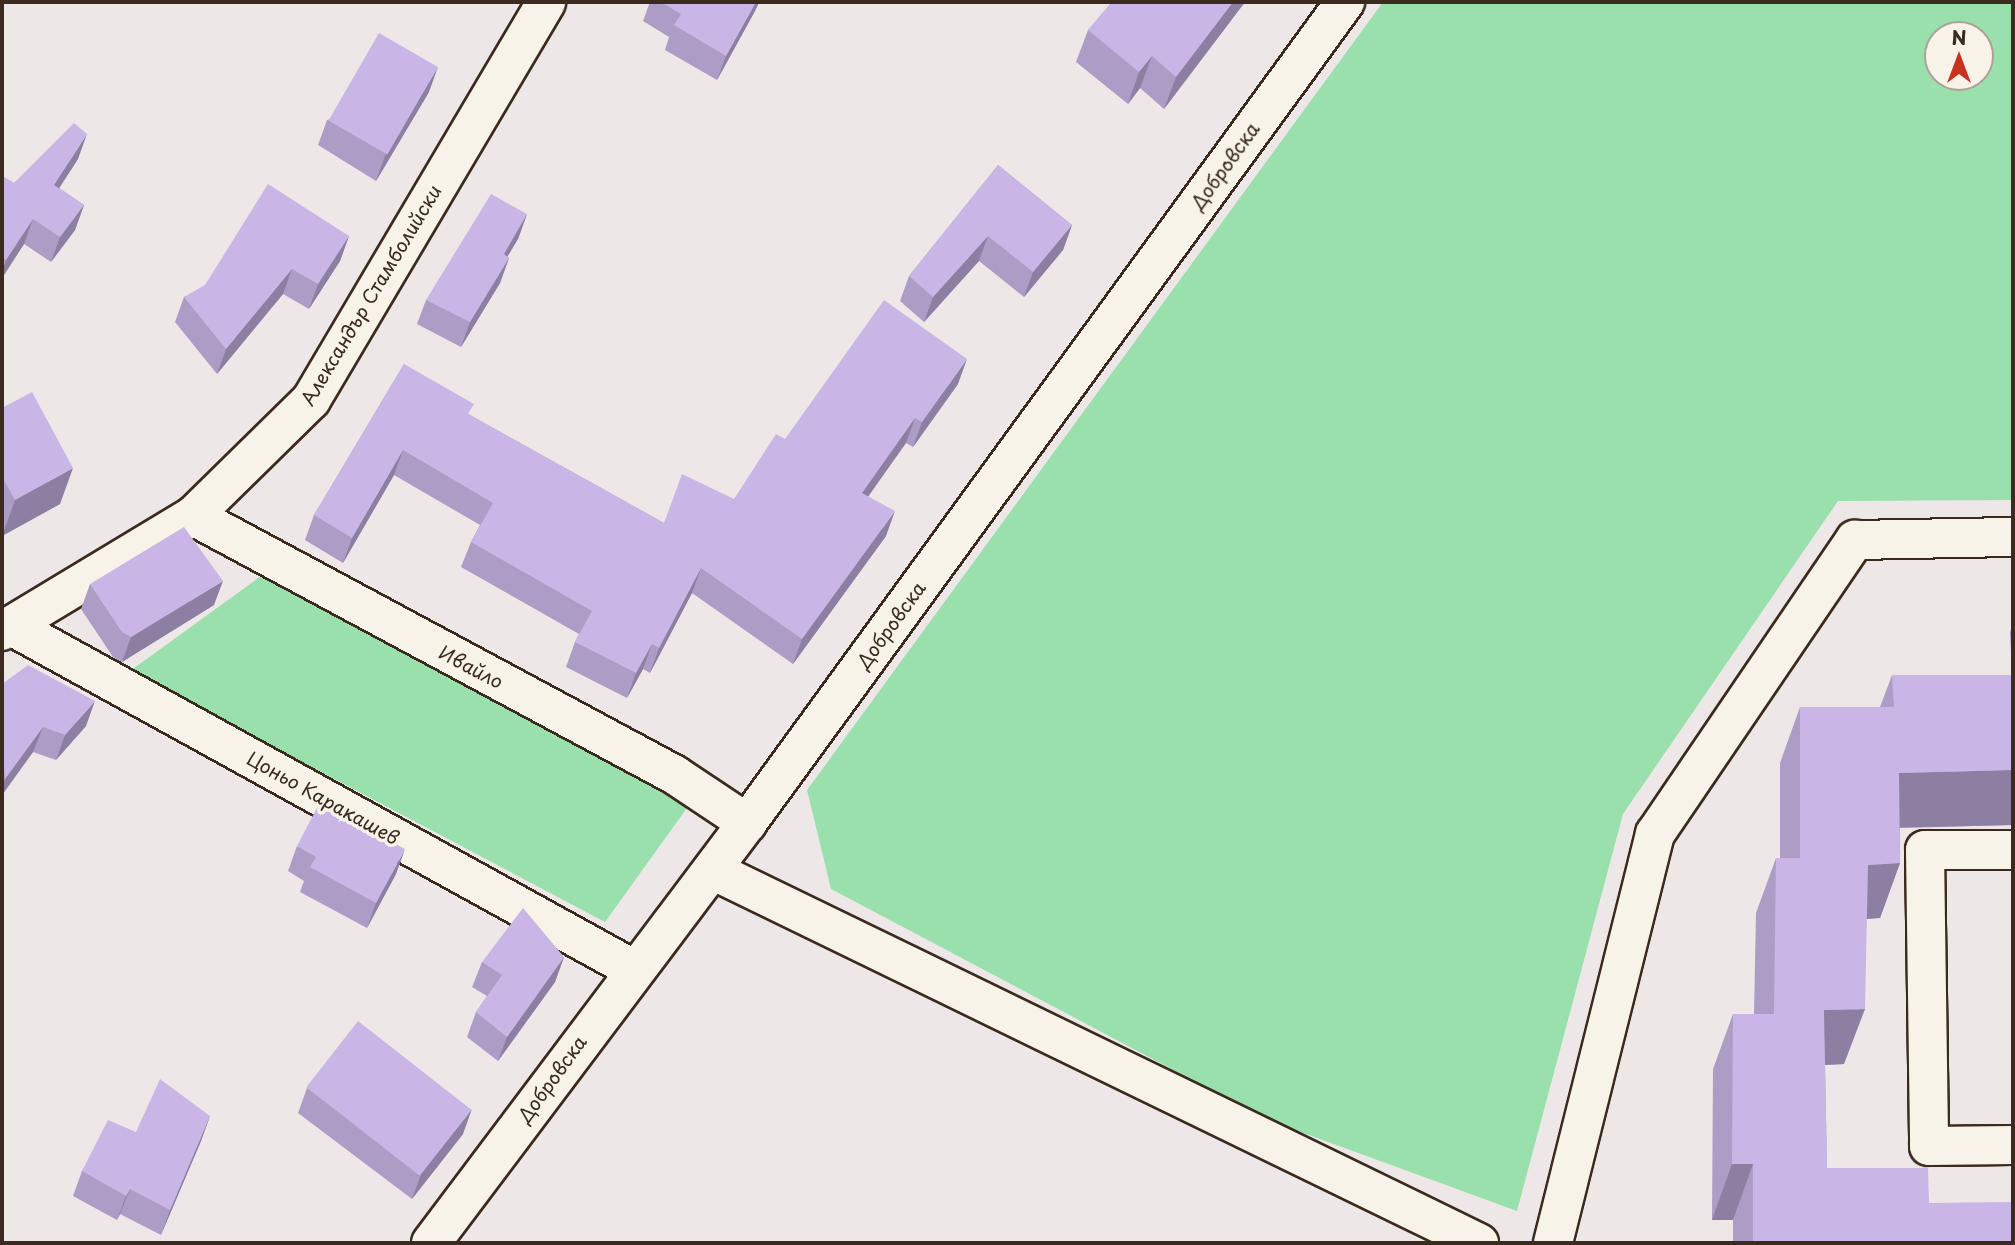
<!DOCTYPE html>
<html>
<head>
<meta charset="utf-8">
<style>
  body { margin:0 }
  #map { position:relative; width:2015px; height:1245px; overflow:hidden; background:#eee7e8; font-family:"Playpen Sans",sans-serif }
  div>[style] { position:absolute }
  .green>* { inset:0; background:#9ae0ad }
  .roads { filter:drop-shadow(2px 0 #3b2a1e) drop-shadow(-2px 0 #3b2a1e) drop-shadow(0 2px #3b2a1e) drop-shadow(0 -2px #3b2a1e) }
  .minor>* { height:38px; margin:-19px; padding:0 19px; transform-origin:19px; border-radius:19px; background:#f7f3e8 }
  .wall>* { inset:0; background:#ad9dc6 }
  .shaded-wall>* { inset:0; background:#8d7fa1 }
  .building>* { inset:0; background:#c9b6e6; transform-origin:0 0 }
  span { translate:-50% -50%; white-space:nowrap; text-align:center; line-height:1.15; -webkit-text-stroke:7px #f7f3e8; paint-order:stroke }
  .street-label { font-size:19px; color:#3b2a1e }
  .frame { position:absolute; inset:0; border:4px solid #3b2a1e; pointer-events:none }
  .north { position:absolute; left:1924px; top:21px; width:70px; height:70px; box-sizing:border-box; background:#f7f3e8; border:2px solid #aca397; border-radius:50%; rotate:0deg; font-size:19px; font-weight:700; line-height:28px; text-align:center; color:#3b2a1e }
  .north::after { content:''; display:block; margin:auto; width:24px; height:32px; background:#c8321e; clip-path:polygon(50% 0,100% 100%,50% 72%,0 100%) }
</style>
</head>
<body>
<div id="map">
  <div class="green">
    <div style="clip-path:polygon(evenodd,1383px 2px,2013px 2px,2013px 500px,1838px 501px,1623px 814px,1517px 1211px,1268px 1120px,831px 889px,807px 790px,1383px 2px,1938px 35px,1980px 35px,1980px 77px,1938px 77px,1938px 35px)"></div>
    <div style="clip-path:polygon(261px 576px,692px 801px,605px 922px,130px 671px)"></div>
  </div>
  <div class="roads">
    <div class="minor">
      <div style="left:193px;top:516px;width:547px;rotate:28.25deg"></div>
      <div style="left:675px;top:775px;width:87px;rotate:33.7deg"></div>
      <div style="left:13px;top:627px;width:708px;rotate:28.88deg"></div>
      <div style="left:2px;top:631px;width:223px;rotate:-31.1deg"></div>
      <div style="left:193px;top:516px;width:165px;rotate:-44.5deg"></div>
      <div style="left:311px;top:400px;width:462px;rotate:-59.4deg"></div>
      <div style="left:2013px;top:850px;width:88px;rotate:180deg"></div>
      <div style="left:1925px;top:850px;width:296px;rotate:89.2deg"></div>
      <div style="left:1929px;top:1146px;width:84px;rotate:-0.7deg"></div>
      <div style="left:712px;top:870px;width:853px;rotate:25.93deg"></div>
      <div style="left:431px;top:1243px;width:526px;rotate:-53.04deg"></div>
      <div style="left:747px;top:823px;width:1016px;rotate:-53.93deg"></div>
      <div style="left:1553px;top:1243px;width:422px;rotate:-76deg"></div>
      <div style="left:1655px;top:834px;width:356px;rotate:-55.8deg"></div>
      <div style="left:1855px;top:540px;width:158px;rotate:-1.1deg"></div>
    </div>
  </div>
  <div class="wall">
    <div style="clip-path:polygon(650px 2px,759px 2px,755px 11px,717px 80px,665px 50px,669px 37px,643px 21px)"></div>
    <div style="clip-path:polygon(1112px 2px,1245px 2px,1164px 109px,1140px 88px,1128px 104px,1076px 62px,1088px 30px)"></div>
    <div style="clip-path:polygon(429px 92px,376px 181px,318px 145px,327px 120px)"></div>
    <div style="clip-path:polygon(78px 159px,59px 188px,84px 205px,75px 230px,51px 262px,24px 244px,2px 278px,2px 176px,14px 183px)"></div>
    <div style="clip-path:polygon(998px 165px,1072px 225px,1063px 250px,1024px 297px,979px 261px,924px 322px,900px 301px,909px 276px)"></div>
    <div style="clip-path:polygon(527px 214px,518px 239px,507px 257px,509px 258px,500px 283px,461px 347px,417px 324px,426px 300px)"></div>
    <div style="clip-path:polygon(349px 236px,340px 261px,309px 309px,283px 294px,217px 374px,175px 322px,184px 297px)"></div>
    <div style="clip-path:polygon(404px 364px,470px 415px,664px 523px,734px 499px,785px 439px,958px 384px,913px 447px,906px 443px,868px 496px,886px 536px,793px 664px,692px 593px,650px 673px,643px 669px,627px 698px,566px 667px,575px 642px,579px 634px,461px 567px,471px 542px,480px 525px,394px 475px,343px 563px,305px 540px,314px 515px)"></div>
    <div style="clip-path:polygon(2px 408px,60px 504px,2px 536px)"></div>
    <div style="clip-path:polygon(90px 584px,214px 605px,122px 662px,113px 657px,81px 609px)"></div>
    <div style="clip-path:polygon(2013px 624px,2013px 825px,1900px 828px,1900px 863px,1880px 918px,1866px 919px,1844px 1064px,1825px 1065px,1827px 1168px,1929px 1203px,2013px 1243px,1733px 1243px,1733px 1220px,1712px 1220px,1713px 1069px,1733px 1014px,1754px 1014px,1756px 913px,1776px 858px,1780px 858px,1780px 763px,1800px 707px,1880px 707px,1892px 675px,2012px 675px,2010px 632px)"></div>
    <div style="clip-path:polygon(2px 684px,86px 726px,56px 760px,33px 752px,2px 795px)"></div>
    <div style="clip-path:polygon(297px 846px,396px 874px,367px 928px,300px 892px,304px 881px,288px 871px)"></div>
    <div style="clip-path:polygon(564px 957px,555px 982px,498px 1061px,467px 1037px,476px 1012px,487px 996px,472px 987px,482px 962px)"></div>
    <div style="clip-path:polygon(307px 1088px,463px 1134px,412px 1199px,298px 1113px)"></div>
    <div style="clip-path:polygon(210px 1116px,201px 1141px,161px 1235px,120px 1214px,117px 1220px,73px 1196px,82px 1171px,136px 1132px)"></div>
  </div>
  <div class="shaded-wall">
    <div style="clip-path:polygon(756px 2px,759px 2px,755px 11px,717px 80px,726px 56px)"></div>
    <div style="clip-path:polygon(1233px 2px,1245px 2px,1164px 109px,1176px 77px)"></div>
    <div style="clip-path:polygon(1152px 56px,1140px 88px,1128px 104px,1139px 72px)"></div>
    <div style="clip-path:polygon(438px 67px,429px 92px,376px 181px,385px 156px)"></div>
    <div style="clip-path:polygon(87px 134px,78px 159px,45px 210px,54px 185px)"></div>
    <div style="clip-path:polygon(84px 205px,75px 230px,51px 262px,60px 237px)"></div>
    <div style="clip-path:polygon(527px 214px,518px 239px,494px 279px,504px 254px)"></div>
    <div style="clip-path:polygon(33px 219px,24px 244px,2px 278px,2px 273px,6px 260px)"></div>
    <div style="clip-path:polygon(1072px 225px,1063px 250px,1024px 297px,1033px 272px)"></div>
    <div style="clip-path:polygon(349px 236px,340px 261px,309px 309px,318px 284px)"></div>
    <div style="clip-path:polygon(988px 236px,979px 261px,924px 322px,933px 297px)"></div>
    <div style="clip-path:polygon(509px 258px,500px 283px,461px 347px,470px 322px)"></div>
    <div style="clip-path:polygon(292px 269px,283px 294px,217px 374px,226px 349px)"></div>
    <div style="clip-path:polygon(967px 359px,958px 384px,913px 447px,922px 422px)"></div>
    <div style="clip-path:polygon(915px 418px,906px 443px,853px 518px,862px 493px)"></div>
    <div style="clip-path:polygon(403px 450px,394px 475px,343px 563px,352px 538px)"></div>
    <div style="clip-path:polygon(73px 468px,60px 504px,2px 536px,15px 500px)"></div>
    <div style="clip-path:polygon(895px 511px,886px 536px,793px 664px,802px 639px)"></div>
    <div style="clip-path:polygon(701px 568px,692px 593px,650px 673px,659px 648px)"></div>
    <div style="clip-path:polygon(223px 581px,214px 605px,122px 662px,131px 637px)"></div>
    <div style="clip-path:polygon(652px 644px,643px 669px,627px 698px,636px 673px)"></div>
    <div style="clip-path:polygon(95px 701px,86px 726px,56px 760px,65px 735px)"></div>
    <div style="clip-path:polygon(43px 727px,33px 752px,2px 795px,2px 787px,5px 779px)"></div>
    <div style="clip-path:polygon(2013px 770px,2013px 825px,1879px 828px,1899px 773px)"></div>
    <div style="clip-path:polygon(405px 849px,396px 874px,367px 928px,376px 903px)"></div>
    <div style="clip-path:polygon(1900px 863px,1880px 918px,1847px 920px,1868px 865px)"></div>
    <div style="clip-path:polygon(564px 957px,555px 982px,498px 1061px,507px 1037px)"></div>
    <div style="clip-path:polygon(1865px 1009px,1844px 1064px,1803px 1066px,1824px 1010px)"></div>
    <div style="clip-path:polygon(472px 1109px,463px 1134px,412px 1199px,421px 1174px)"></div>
    <div style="clip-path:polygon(210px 1116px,201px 1141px,161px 1235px,170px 1210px)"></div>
    <div style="clip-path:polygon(1732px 1164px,1753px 1164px,1733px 1220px,1712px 1220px)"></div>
    <div style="clip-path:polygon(130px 1189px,120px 1214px,117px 1220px,126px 1196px)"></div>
  </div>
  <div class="building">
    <div style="clip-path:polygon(661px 2px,756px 2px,726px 56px,674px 25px,681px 14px)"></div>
    <div style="clip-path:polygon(1112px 2px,1233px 2px,1176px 77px,1152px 56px,1139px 72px,1088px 30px)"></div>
    <div style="left:379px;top:33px;width:68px;height:101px;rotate:30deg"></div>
    <div style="clip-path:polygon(74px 123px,87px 134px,54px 185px,84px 205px,60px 237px,33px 219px,6px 260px,2px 257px,2px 176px,14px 183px)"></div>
    <div style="clip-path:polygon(998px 165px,1072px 225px,1033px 272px,988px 236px,933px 297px,909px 276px)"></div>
    <div style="clip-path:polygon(268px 184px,349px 236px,318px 284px,292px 269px,226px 349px,184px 297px,205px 285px)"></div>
    <div style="clip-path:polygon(491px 194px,527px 214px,504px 254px,509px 258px,470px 322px,426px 300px)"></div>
    <div style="clip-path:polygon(884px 300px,967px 359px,922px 422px,915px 418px,862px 493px,895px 511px,802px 639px,701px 568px,659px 648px,652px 644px,636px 673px,575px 642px,592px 611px,471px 542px,493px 503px,403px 450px,352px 538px,314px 515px,404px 364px,474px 404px,468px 414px,664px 523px,682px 474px,734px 499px,776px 434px,785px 439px)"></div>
    <div style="clip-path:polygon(32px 392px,73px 468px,15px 500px,2px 477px,2px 408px)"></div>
    <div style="clip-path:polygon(184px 527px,223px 581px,131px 637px,122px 632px,90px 584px)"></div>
    <div style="clip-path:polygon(28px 665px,95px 701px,65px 735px,43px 727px,5px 779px,2px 739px,2px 684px)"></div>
    <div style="clip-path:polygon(1892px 675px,2013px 675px,2013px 770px,1899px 773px,1900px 863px,1868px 865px,1865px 1009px,1824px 1010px,1827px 1168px,1928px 1168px,1929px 1203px,2013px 1202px,2013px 1243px,1753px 1243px,1753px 1164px,1732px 1164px,1733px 1014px,1774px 1014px,1776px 858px,1800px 858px,1800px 707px,1894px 707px)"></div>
    <div style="clip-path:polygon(319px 804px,405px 849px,376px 903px,310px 867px,316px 857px,297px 846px)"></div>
    <div style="clip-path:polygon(523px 908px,564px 957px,507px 1037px,476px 1012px,502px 975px,482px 962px)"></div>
    <div style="left:358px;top:1021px;width:144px;height:84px;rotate:38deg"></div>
    <div style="clip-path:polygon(160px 1079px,210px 1116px,170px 1210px,130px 1189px,126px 1196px,82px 1171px,108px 1120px,136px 1132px)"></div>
  </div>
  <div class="street-label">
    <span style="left:1225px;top:166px;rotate:-54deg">Добровска</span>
    <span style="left:371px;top:295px;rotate:-59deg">Александър Стамболийски</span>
    <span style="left:891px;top:625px;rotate:-54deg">Добровска</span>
    <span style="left:471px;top:667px;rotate:28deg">Ивайло</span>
    <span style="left:323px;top:798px;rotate:29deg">Цоньо Каракашев</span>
    <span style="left:552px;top:1079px;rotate:-54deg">Добровска</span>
  </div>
  <div class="frame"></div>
  <div class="north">N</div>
</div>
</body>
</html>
